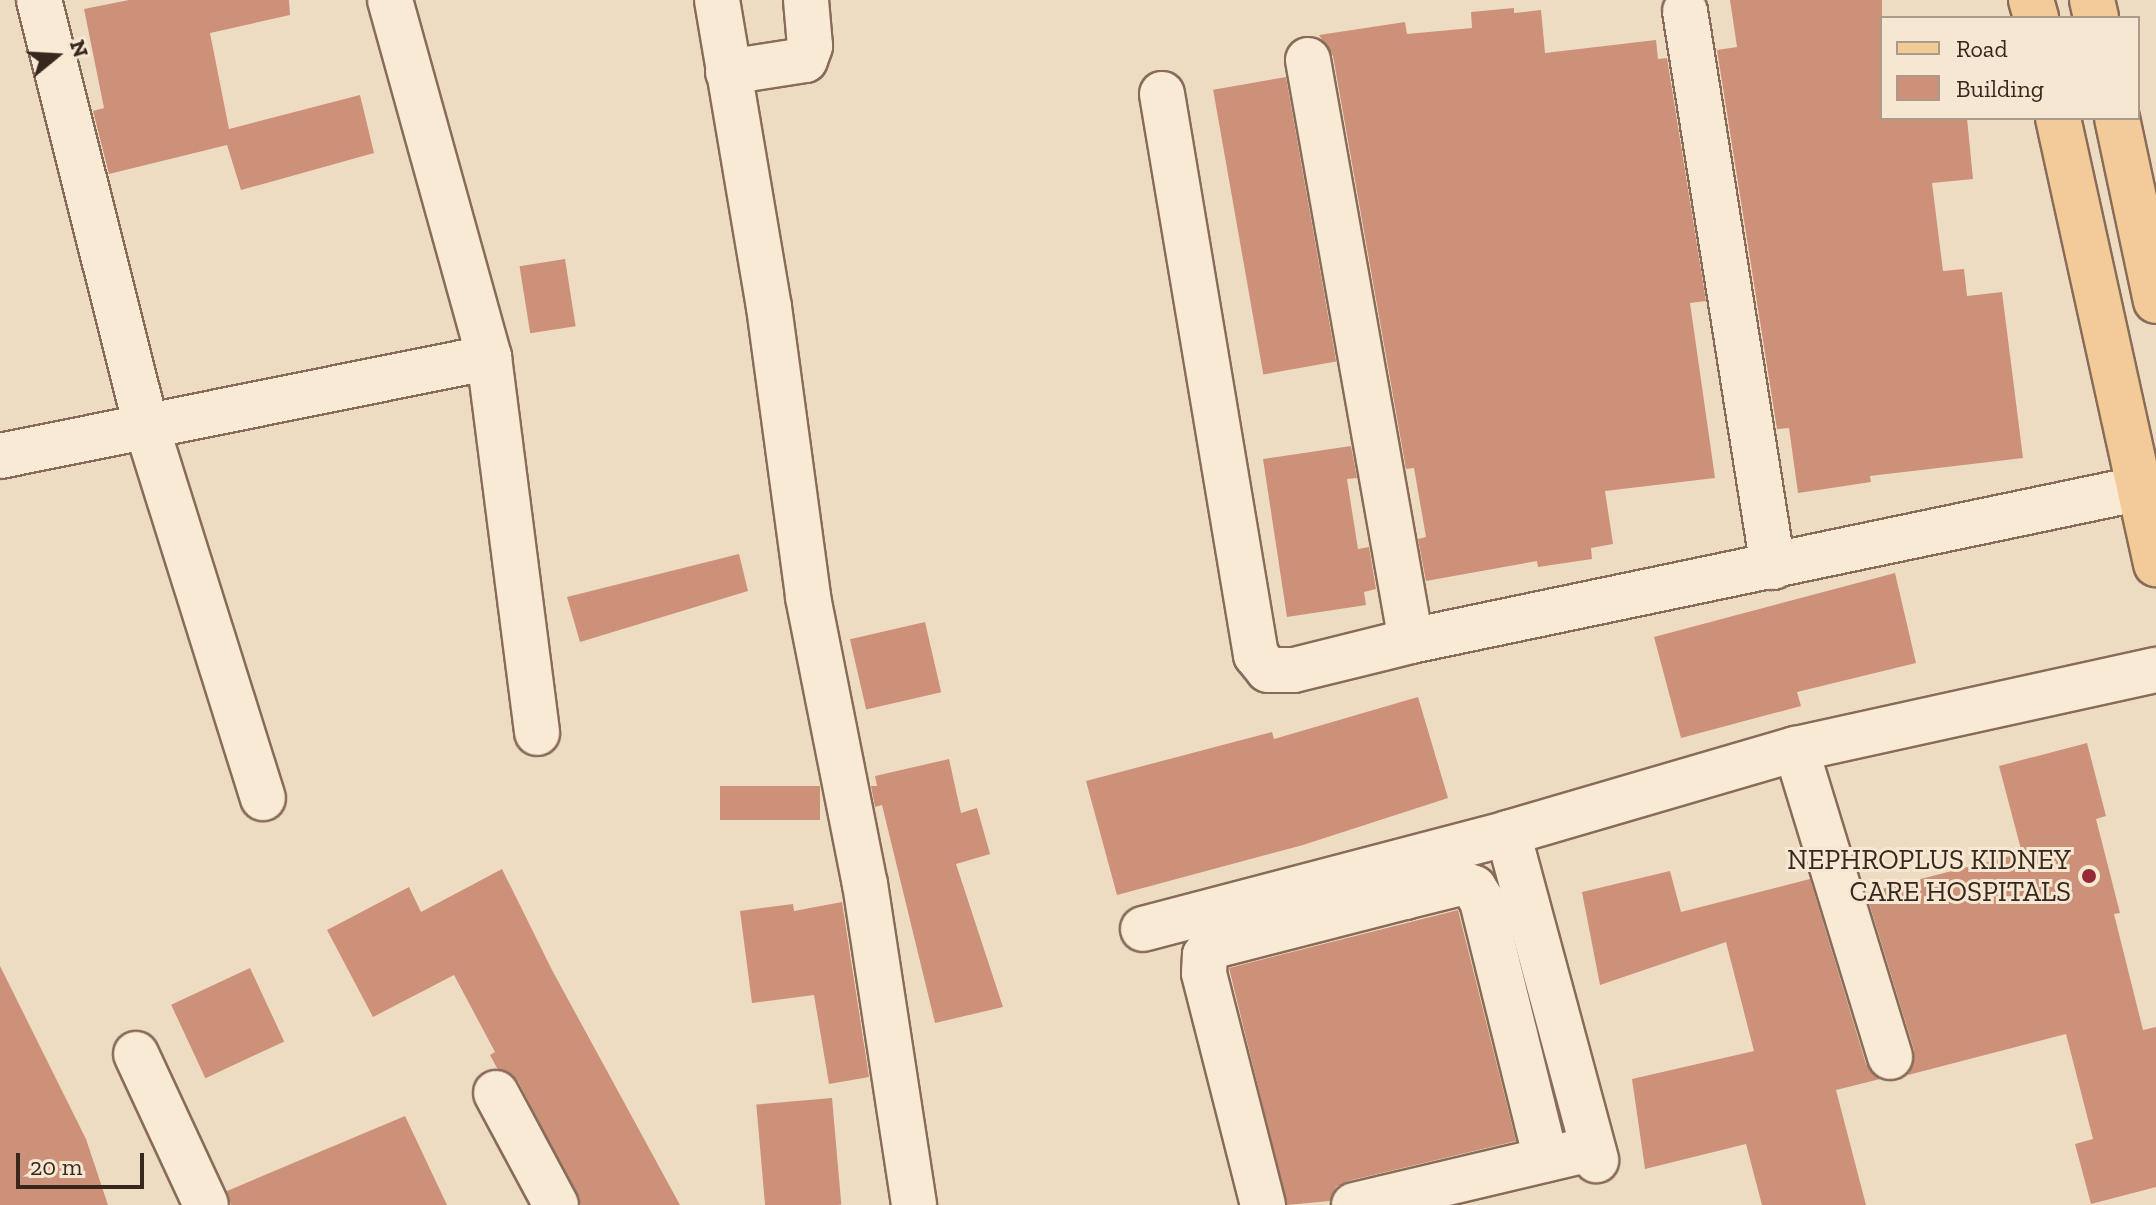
<!DOCTYPE html>
<html>
<head>
<meta charset="utf-8">
<style>
  body { margin:0 }
  #map { position:relative; width:2156px; height:1205px; overflow:hidden; background:#eedcc2; font-family:"Zilla Slab",serif }
  div>[style] { position:absolute }
  .building>* { inset:0; background:#cc9178; transform-origin:0 0 }
  .roads { filter:drop-shadow(2px 0 #886c59) drop-shadow(-2px 0 #886c59) drop-shadow(0 2px #886c59) drop-shadow(0 -2px #886c59) }
  .minor>* { height:44px; margin:-22px; padding:0 22px; transform-origin:22px; border-radius:22px; background:#f9ead5 }
  .major>* { height:44px; margin:-22px; padding:0 22px; transform-origin:22px; border-radius:22px; background:#f2cb99 }
  .dots>* { width:22px; height:22px; translate:-50% -50%; box-sizing:border-box; border:4px solid #f5e7d1; border-radius:50% }
  span { translate:-50% -50%; white-space:nowrap; text-align:center; line-height:1.15; -webkit-text-stroke:6px #f5e7d1; paint-order:stroke }
  .poi-label { font-size:28px; color:#37271d }
  .right { translate:-100% -50%; text-align:right }
  .legend { position:absolute; left:1880px; top:16px; width:260px; height:104px; box-sizing:border-box; background:#f5e7d1; border:2px solid #a99a89; margin:0; padding:10px 14px; list-style:none; font-size:24px; color:#37271d }
  .legend li { display:flex; align-items:center; gap:16px; height:40px }
  .legend b { width:40px; border:2px solid #a99a89 }
  .north { position:absolute; left:16px; top:16px; width:80px; height:80px; -webkit-text-stroke:6px #f5e7d1; paint-order:stroke; rotate:72deg; font-size:22px; font-weight:700; line-height:32px; text-align:center; color:#37271d }
  .north::after { content:''; display:block; margin:auto; width:28px; height:36px; background:#37271d; clip-path:polygon(50% 0,100% 100%,50% 72%,0 100%) }
  .scale { position:absolute; left:16px; top:1153px; width:128px; height:36px; box-sizing:border-box; border:4px solid #37271d; border-top:0; padding-left:10px; font-size:24px; line-height:28px; white-space:nowrap; color:#37271d; -webkit-text-stroke:6px #f5e7d1; paint-order:stroke }
</style>
</head>
<body>
<div id="map">
  <div class="building">
    <div style="clip-path:polygon(129px 0,289px 0,290px 15px,210px 33px,229px 129px,360px 95px,374px 153px,241px 190px,227px 145px,109px 174px,93px 111px,104px 108px,84px 9px)"></div>
    <div style="clip-path:polygon(1730px 0,1882px 0,1882px 118px,1967px 118px,1973px 179px,1932px 183px,1943px 271px,1964px 269px,1967px 296px,2002px 292px,2023px 458px,1870px 476px,1871px 482px,1798px 493px,1789px 428px,1777px 429px,1717px 50px,1737px 47px)"></div>
    <div style="clip-path:polygon(1514px 8px,1514px 13px,1541px 10px,1545px 53px,1656px 40px,1658px 59px,1667px 58px,1706px 301px,1690px 303px,1715px 478px,1605px 491px,1613px 544px,1591px 548px,1592px 559px,1538px 567px,1537px 561px,1426px 581px,1418px 539px,1426px 537px,1414px 468px,1406px 469px,1333px 56px,1319px 35px,1405px 22px,1407px 34px,1472px 28px,1471px 12px)"></div>
    <div style="left:1286px;top:77px;width:289px;height:74px;rotate:80deg"></div>
    <div style="left:565px;top:259px;width:68px;height:46px;rotate:81deg"></div>
    <div style="clip-path:polygon(1351px 446px,1357px 478px,1347px 479px,1358px 549px,1369px 547px,1376px 589px,1364px 592px,1366px 605px,1287px 617px,1263px 459px)"></div>
    <div style="clip-path:polygon(739px 554px,748px 591px,580px 642px,567px 597px)"></div>
    <div style="clip-path:polygon(1895px 573px,1916px 663px,1797px 692px,1801px 706px,1681px 738px,1654px 637px)"></div>
    <div style="left:925px;top:622px;width:72px;height:77px;rotate:77deg"></div>
    <div style="clip-path:polygon(1418px 697px,1448px 798px,1303px 845px,1117px 895px,1086px 781px,1272px 732px,1274px 739px)"></div>
    <div style="clip-path:polygon(2087px 743px,2106px 816px,2096px 819px,2120px 913px,2114px 914px,2143px 1030px,2156px 1027px,2156px 1187px,2091px 1204px,2075px 1144px,2093px 1139px,2066px 1034px,1908px 1075px,1914px 1050px,1866px 893px,2022px 853px,1999px 766px)"></div>
    <div style="clip-path:polygon(949px 759px,961px 813px,977px 808px,990px 854px,956px 864px,1003px 1007px,935px 1023px,882px 805px,875px 807px,871px 786px,877px 786px,875px 776px)"></div>
    <div style="left:720px;top:786px;width:100px;height:34px"></div>
    <div style="clip-path:polygon(502px 869px,552px 970px,680px 1205px,581px 1205px,518px 1081px,497px 1068px,490px 1055px,495px 1052px,454px 975px,373px 1017px,327px 930px,409px 887px,421px 912px)"></div>
    <div style="clip-path:polygon(1670px 871px,1681px 912px,1810px 879px,1866px 1064px,1880px 1079px,1836px 1090px,1866px 1205px,1762px 1205px,1746px 1144px,1645px 1169px,1632px 1079px,1754px 1051px,1726px 942px,1600px 985px,1582px 892px)"></div>
    <div style="clip-path:polygon(842px 902px,869px 1077px,829px 1084px,814px 995px,752px 1003px,740px 911px,793px 904px,794px 911px)"></div>
    <div style="clip-path:polygon(1458px 910px,1516px 1141px,1348px 1181px,1336px 1187px,1330px 1201px,1287px 1205px,1229px 968px)"></div>
    <div style="clip-path:polygon(0 966px,86px 1139px,108px 1205px,0 1205px)"></div>
    <div style="left:250px;top:968px;width:81px;height:87px;rotate:65deg"></div>
    <div style="left:832px;top:1098px;width:107px;height:76px;rotate:85deg"></div>
    <div style="clip-path:polygon(405px 1116px,447px 1205px,231px 1205px,227px 1191px)"></div>
  </div>
  <div class="roads">
    <div class="minor">
      <div style="left:39px;top:0;width:438px;rotate:75.9deg"></div>
      <div style="left:146px;top:425px;width:391px;rotate:72.6deg"></div>
      <div style="left:390px;top:0;width:370px;rotate:74.5deg"></div>
      <div style="left:489px;top:357px;width:379px;rotate:82.7deg"></div>
      <div style="left:717px;top:0;width:311px;rotate:80.4deg"></div>
      <div style="left:769px;top:307px;width:293px;rotate:82.3deg"></div>
      <div style="left:808px;top:597px;width:293px;rotate:78.8deg"></div>
      <div style="left:865px;top:884px;width:325px;rotate:81.3deg"></div>
      <div style="left:1685px;top:11px;width:563px;rotate:81.01deg"></div>
      <div style="left:1308px;top:60px;width:590px;rotate:79.95deg"></div>
      <div style="left:728px;top:72px;width:78px;rotate:-8.9deg"></div>
      <div style="left:805px;top:60px;width:15px;rotate:-70deg"></div>
      <div style="left:810px;top:46px;width:46px;rotate:-95deg"></div>
      <div style="left:1162px;top:94px;width:569px;rotate:80.49deg"></div>
      <div style="left:1256px;top:655px;width:19px;rotate:51deg"></div>
      <div style="left:1268px;top:670px;width:26px"></div>
      <div style="left:1294px;top:670px;width:121px;rotate:-13.9deg"></div>
      <div style="left:1411px;top:641px;width:761px;rotate:-11.83deg"></div>
      <div style="left:0;top:456px;width:499px;rotate:-11.4deg"></div>
      <div style="left:1796px;top:749px;width:322px;rotate:73deg"></div>
      <div style="left:1508px;top:833px;width:339px;rotate:74.9deg"></div>
      <div style="left:1405px;top:897px;width:58px;rotate:-14deg"></div>
      <div style="left:1461px;top:883px;width:14px;rotate:21deg"></div>
      <div style="left:1474px;top:888px;width:15px;rotate:58deg"></div>
      <div style="left:1482px;top:901px;width:266px;rotate:76.1deg"></div>
      <div style="left:1143px;top:929px;width:377px;rotate:-14.7deg"></div>
      <div style="left:1508px;top:833px;width:300px;rotate:-16.3deg"></div>
      <div style="left:1796px;top:749px;width:369px;rotate:-12.4deg"></div>
      <div style="left:136px;top:1054px;width:166px;rotate:65.1deg"></div>
      <div style="left:496px;top:1093px;width:127px;rotate:61.8deg"></div>
      <div style="left:1263px;top:1205px;width:239px;rotate:-104.3deg"></div>
      <div style="left:1204px;top:973px;width:18px;rotate:-87deg"></div>
      <div style="left:1205px;top:955px;width:13px;rotate:-45deg"></div>
      <div style="left:1214px;top:946px;width:197px;rotate:-14.4deg"></div>
      <div style="left:1405px;top:897px;width:35px;rotate:-103deg"></div>
      <div style="left:1354px;top:1205px;width:226px;rotate:-13.3deg"></div>
    </div>
    <div class="major">
      <div style="left:2031px;top:0;width:19px;rotate:74deg"></div>
      <div style="left:2092px;top:0;width:18px;rotate:77deg"></div>
      <div style="left:2058px;top:118px;width:457px;rotate:77.6deg"></div>
      <div style="left:2117px;top:118px;width:187px;rotate:78deg"></div>
    </div>
  </div>
  <div class="dots">
    <div style="left:2089px;top:876px;background:#972937"></div>
  </div>
  <div class="poi-label">
    <span class="right" style="left:2071px;top:876px">NEPHROPLUS KIDNEY<br>CARE HOSPITALS</span>
  </div>
  <ul class="legend">
  <li><b style="height:10px;background:#f2cb99"></b>Road</li>
  <li><b style="height:22px;background:#cc9178"></b>Building</li>
  </ul>
  <div class="north">N</div>
  <div class="scale">20 m</div>
</div>
</body>
</html>
